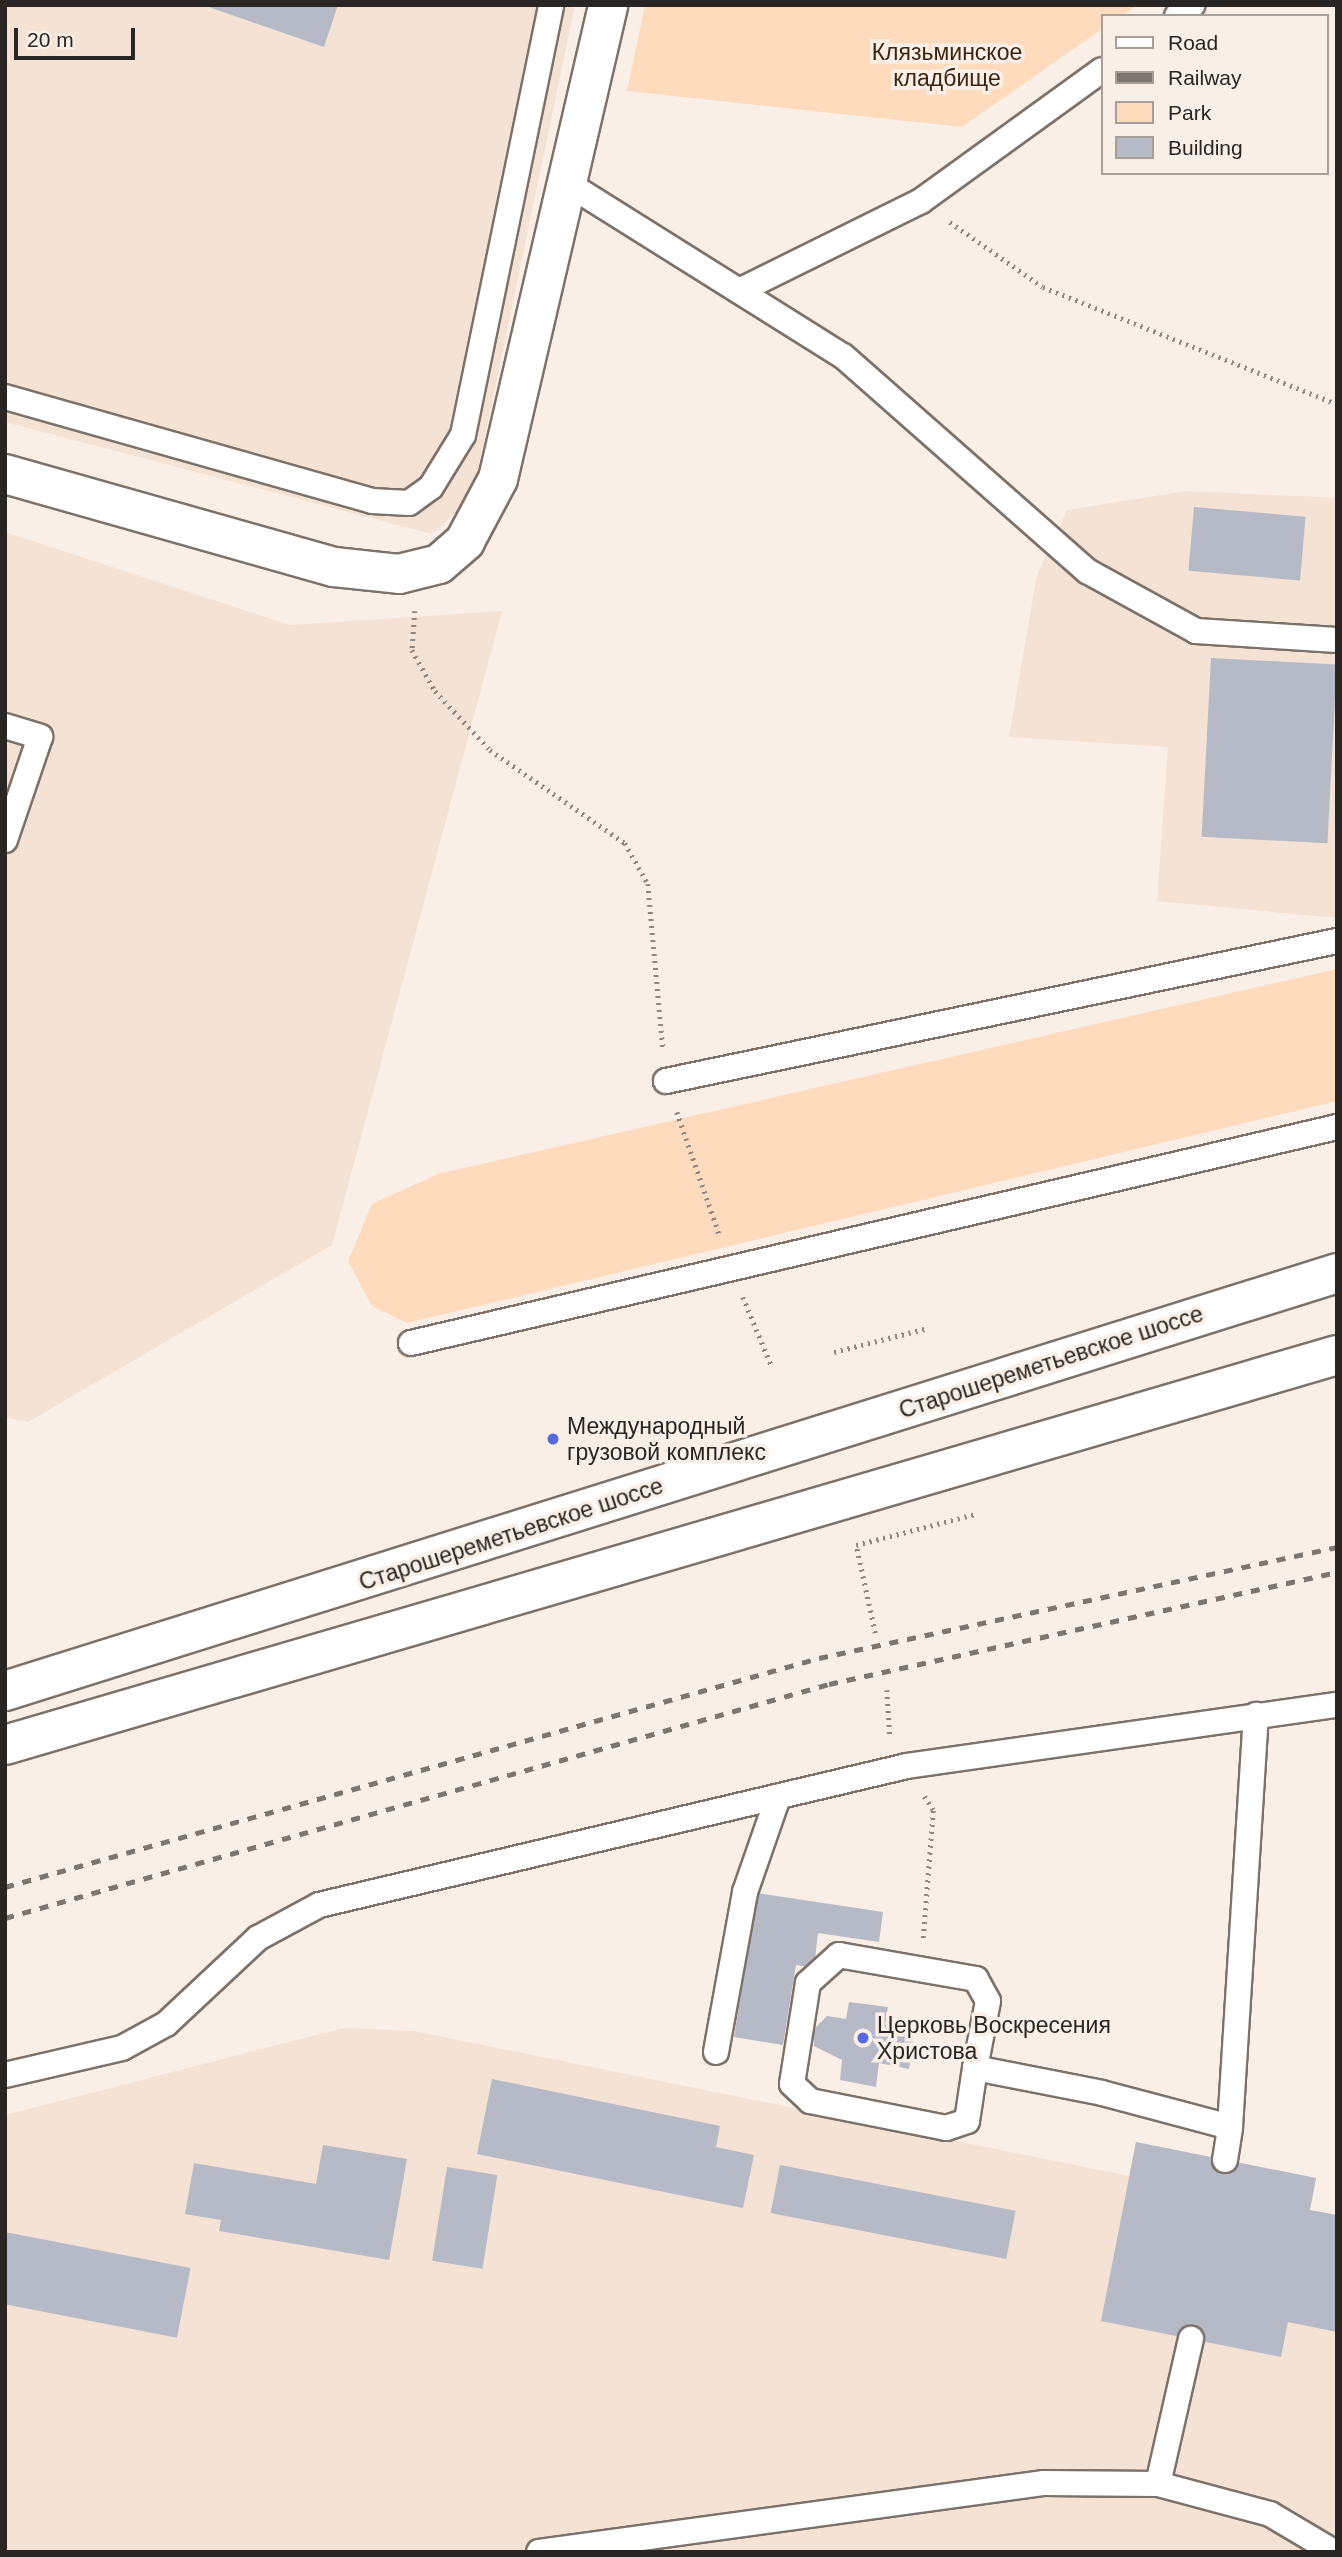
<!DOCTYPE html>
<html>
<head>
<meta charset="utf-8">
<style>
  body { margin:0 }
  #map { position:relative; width:1342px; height:2557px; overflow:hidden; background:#faefe6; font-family:Arial,sans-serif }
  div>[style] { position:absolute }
  .built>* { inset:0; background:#f4e2d4 }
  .green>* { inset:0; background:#fedbbd }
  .building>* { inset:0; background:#b6bac6; transform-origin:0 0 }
  .path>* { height:4.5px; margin-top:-2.25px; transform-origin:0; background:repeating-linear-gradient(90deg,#8e8781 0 2px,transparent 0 7px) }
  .roads { filter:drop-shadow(2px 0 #7c726a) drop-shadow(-2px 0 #7c726a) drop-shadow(0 2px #7c726a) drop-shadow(0 -2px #7c726a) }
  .service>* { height:24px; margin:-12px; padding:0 12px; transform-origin:12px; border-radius:12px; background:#fff }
  .minor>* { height:38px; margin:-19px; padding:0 19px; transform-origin:19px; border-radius:19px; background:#fff }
  .primary>* { height:38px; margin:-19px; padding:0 19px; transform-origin:19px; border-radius:19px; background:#fff }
  .rail>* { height:5px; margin-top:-2.5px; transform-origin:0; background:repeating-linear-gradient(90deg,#7c7570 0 9px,transparent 0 18px) }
  .dots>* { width:19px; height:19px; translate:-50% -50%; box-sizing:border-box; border:4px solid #faefe6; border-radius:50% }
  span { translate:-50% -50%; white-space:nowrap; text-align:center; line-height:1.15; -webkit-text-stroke:7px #faefe6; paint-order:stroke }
  .park-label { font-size:23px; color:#3c2610 }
  .street-label { font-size:23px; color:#292522 }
  .poi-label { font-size:23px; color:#292522 }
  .left { translate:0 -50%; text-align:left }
  .frame { position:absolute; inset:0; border:7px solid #292522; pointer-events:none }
  .legend { position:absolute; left:1101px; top:14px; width:228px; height:161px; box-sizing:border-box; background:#faefe6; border:2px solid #a69e98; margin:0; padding:9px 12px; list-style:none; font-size:21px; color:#292522 }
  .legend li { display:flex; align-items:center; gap:14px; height:35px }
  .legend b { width:35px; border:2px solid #a69e98 }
  .scale { position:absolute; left:14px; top:28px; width:121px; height:32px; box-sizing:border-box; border:4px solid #292522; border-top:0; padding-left:9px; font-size:21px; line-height:24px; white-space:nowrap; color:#292522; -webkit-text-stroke:5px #faefe6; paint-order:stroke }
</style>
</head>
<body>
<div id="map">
  <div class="built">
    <div style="clip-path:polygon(5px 5px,575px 5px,472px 498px,432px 534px,5px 422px)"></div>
    <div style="clip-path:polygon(1187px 491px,1337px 498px,1337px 918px,1157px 901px,1168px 747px,1009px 737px,1037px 575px,1067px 510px)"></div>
    <div style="clip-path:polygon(5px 532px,290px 625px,502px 611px,332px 1245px,28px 1422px,5px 1417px)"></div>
    <div style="clip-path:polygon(344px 2028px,414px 2031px,1129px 2176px,1136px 2142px,1316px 2178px,1310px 2210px,1337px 2215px,1337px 2552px,5px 2552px,5px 2115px)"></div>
  </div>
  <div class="green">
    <div style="clip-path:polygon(645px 5px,1137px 5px,1122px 16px,1102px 16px,1102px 29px,962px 127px,627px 91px)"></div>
    <div style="clip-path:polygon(1337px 969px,1337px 1101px,407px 1323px,372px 1306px,348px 1261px,372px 1204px,438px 1174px)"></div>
  </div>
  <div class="building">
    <div style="clip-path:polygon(203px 5px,338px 5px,324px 47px)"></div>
    <div style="left:1194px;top:507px;width:112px;height:64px;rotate:5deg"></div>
    <div style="left:1211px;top:658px;width:126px;height:179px;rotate:3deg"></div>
    <div style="clip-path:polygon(757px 1893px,883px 1912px,879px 1942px,818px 1933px,814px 1968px,796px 1965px,783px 2045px,734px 2037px)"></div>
    <div style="clip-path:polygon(849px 2002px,888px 2007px,885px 2025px,915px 2030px,909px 2069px,879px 2063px,876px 2087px,840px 2080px,842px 2060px,814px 2046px,813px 2030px,827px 2016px,846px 2019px)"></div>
    <div style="clip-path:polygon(492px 2079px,720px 2126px,716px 2147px,754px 2155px,743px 2208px,477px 2154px)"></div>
    <div style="clip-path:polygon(1136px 2142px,1316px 2178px,1310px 2210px,1337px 2215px,1337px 2332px,1288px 2322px,1281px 2357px,1101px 2321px)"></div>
    <div style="clip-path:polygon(323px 2145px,407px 2159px,389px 2260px,219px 2231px,221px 2220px,185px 2214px,194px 2163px,316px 2184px)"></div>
    <div style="left:780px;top:2165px;width:240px;height:49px;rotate:11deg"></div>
    <div style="left:447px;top:2167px;width:51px;height:95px;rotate:9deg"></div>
    <div style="left:5px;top:2232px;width:189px;height:71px;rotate:11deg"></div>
  </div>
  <div class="path">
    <div style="left:950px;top:222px;width:113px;rotate:35deg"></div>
    <div style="left:1043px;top:287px;width:316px;rotate:21.7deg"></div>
    <div style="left:415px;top:611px;width:39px;rotate:94deg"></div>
    <div style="left:412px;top:650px;width:47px;rotate:60.7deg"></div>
    <div style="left:435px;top:691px;width:81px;rotate:47deg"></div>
    <div style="left:490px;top:750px;width:164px;rotate:34.6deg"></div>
    <div style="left:625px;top:843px;width:47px;rotate:60.7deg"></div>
    <div style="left:648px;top:884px;width:166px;rotate:84.8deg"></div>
    <div style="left:677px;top:1112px;width:131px;rotate:70.9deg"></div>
    <div style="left:743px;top:1297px;width:76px;rotate:67.5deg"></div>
    <div style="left:834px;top:1352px;width:97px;rotate:-14.3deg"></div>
    <div style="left:875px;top:1633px;width:90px;rotate:-102.2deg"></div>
    <div style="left:856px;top:1545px;width:124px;rotate:-14.5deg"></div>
    <div style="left:887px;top:1690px;width:47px;rotate:86.3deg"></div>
    <div style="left:923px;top:1938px;width:128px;rotate:-85.5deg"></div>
    <div style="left:933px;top:1810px;width:17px;rotate:-123deg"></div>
  </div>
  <div class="roads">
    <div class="service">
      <div style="left:1177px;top:16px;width:19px;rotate:-36deg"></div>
      <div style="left:570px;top:185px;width:322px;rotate:32.1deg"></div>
      <div style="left:843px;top:356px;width:325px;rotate:41.4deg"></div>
      <div style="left:1087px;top:571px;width:124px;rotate:28.8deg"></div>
      <div style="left:1196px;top:631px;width:141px;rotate:3.7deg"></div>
      <div style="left:739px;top:291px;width:203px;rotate:-26.3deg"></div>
      <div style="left:921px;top:201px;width:223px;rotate:-35.9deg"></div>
      <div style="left:5px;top:397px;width:381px;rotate:15.8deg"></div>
      <div style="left:372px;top:501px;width:37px;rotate:3deg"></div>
      <div style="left:409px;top:503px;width:27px;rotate:-36deg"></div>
      <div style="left:431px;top:487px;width:61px;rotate:-58.4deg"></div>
      <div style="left:463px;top:435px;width:439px;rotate:-78.4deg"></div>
      <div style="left:5px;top:726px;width:37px;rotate:17deg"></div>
      <div style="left:40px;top:737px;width:109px;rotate:108.8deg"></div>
      <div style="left:666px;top:1081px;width:685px;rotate:-11.79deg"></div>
      <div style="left:411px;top:1343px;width:951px;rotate:-13.13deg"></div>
      <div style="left:716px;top:2052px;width:163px;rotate:-79.7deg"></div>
      <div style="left:745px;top:1892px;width:101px;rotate:-70.8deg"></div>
      <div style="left:975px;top:2068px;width:68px;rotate:-79deg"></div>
      <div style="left:988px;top:2001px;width:25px;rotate:-119deg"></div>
      <div style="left:976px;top:1979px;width:139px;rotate:-170.1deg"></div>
      <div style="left:839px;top:1955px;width:42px;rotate:137.9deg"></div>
      <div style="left:808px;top:1983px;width:102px;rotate:99deg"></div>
      <div style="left:792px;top:2084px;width:25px;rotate:43deg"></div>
      <div style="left:810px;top:2101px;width:139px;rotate:11.2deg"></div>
      <div style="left:946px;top:2128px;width:22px;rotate:-18deg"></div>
      <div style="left:967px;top:2121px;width:54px;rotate:-81.4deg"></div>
      <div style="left:975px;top:2068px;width:129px;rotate:11.1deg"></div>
      <div style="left:1102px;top:2093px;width:132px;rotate:14.9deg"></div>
      <div style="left:1230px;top:2127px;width:413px;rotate:-86.4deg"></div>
      <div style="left:5px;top:2075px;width:120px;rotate:-13deg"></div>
      <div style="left:122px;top:2048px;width:50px;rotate:-28.6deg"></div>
      <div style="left:166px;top:2024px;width:126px;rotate:-43.1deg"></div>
      <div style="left:258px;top:1938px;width:69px;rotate:-28.4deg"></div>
      <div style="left:319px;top:1905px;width:604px;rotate:-13.3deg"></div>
      <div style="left:907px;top:1766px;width:434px;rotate:-8.1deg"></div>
      <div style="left:1225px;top:2160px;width:33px;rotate:-81deg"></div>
      <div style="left:1158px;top:2484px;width:116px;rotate:15deg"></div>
      <div style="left:1270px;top:2514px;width:74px;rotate:30.7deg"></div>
      <div style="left:539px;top:2552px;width:510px;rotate:-7.78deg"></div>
      <div style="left:1044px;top:2483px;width:114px;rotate:0.5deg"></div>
      <div style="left:1158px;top:2484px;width:149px;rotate:-77.2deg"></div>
    </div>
    <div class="minor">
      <div style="left:5px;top:474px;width:342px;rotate:15.8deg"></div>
      <div style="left:334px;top:567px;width:65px;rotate:6.1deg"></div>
      <div style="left:399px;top:574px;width:41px;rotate:-14deg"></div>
      <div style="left:439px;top:564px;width:35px;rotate:-41deg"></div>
      <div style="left:465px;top:541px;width:70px;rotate:-62deg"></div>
      <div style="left:498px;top:479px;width:487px;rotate:-76.9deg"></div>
    </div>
    <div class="primary">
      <div style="left:5px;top:1691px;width:1396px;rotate:-17.42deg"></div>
      <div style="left:5px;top:1745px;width:1388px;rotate:-16.32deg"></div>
    </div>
  </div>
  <div class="rail">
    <div style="left:5px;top:1887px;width:846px;rotate:-15.71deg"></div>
    <div style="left:819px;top:1658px;width:530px;rotate:-12.09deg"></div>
    <div style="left:5px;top:1918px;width:857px;rotate:-15.85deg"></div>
    <div style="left:829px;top:1684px;width:520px;rotate:-12.43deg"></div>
  </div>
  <div class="dots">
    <div style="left:553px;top:1439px;background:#5669df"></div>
    <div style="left:863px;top:2038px;background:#5669df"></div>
  </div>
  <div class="park-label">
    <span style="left:947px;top:65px">Клязьминское<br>кладбище</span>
  </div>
  <div class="street-label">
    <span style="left:1051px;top:1362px;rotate:-18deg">Старошереметьевское шоссе</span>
    <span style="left:511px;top:1534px;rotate:-18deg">Старошереметьевское шоссе</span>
  </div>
  <div class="poi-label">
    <span class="left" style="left:567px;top:1439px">Международный<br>грузовой комплекс</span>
    <span class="left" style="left:877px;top:2038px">Церковь Воскресения<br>Христова</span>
  </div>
  <div class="frame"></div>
  <ul class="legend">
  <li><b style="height:9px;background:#fff"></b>Road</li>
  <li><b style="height:9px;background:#7c7570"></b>Railway</li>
  <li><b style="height:19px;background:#fedbbd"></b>Park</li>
  <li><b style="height:19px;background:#b6bac6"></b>Building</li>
  </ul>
  <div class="scale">20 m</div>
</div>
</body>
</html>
